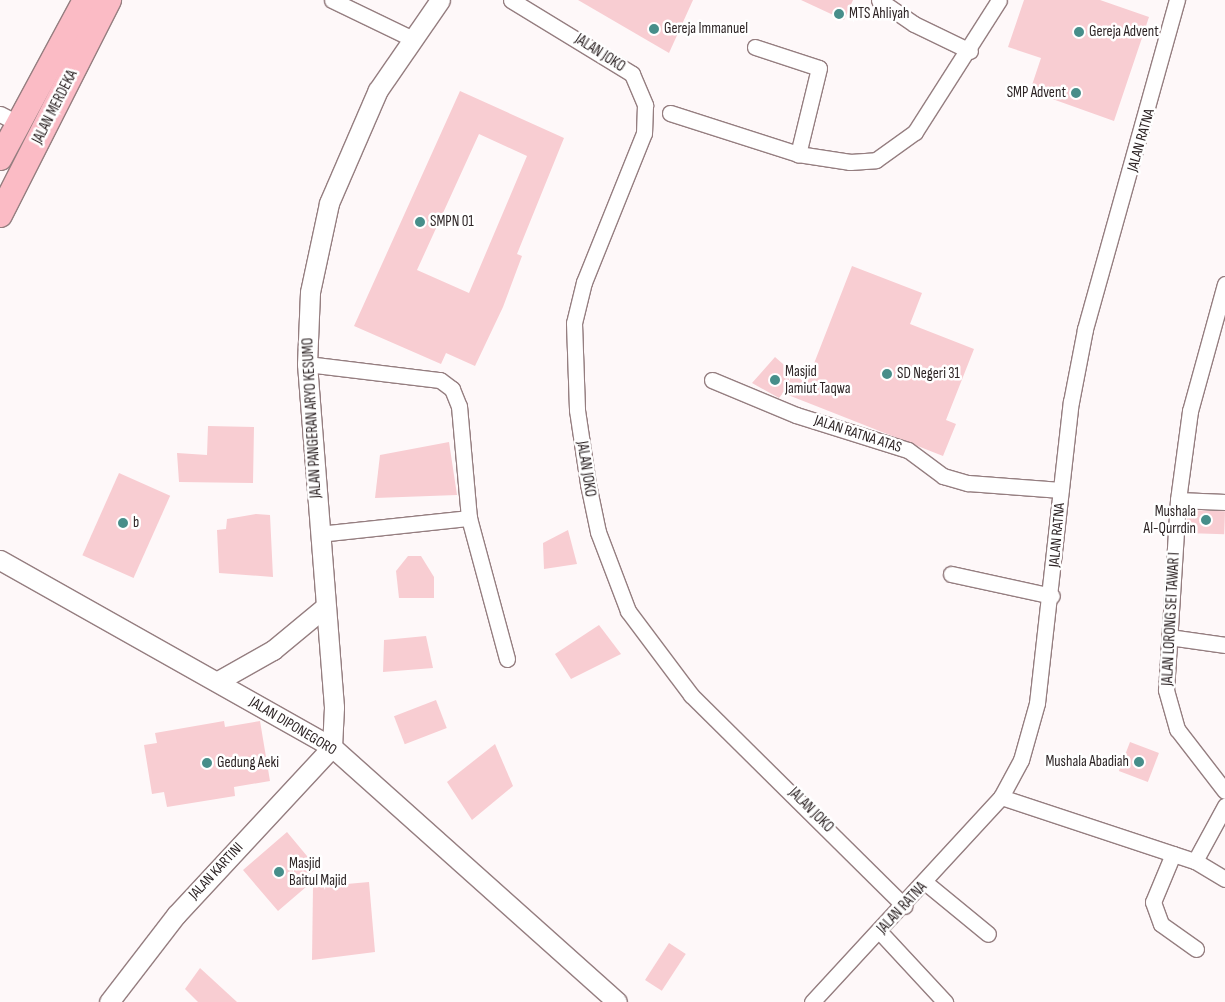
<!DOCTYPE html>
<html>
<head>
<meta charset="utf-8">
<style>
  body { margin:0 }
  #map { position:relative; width:1225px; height:1002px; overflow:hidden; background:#fef8f9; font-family:"Sofia Sans Condensed",sans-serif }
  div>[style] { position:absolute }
  .building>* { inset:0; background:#f8cdd2; transform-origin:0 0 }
  .roads { filter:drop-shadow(1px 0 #957e80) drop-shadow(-1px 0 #957e80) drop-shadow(0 1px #957e80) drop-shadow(0 -1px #957e80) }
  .minor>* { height:15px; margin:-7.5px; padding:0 7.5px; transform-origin:7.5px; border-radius:7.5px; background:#fff }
  .tertiary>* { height:19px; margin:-9.5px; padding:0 9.5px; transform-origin:9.5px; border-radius:9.5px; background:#fff }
  .primary>* { height:24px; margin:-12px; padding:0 12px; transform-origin:12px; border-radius:12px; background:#fbbbc5 }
  .dots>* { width:14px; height:14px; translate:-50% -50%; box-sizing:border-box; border:2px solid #fff; border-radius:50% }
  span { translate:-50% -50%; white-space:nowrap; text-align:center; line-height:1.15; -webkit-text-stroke:5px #fff; paint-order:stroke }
  .poi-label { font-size:15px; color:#2d2425 }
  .left { translate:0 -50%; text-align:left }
  .right { translate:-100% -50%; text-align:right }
  .street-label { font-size:15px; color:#2d2425 }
</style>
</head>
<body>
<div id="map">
  <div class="building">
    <div style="clip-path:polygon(578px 0,693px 0,669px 53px)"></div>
    <div style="clip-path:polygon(801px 0,853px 0,844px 20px)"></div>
    <div style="clip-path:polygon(1024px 0,1100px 0,1149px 17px,1114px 121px,1030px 91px,1041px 58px,1008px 47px)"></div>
    <div style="clip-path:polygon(evenodd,460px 91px,564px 138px,517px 254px,522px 256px,503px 307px,475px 366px,446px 353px,441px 364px,354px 326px,460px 91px,479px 134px,527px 156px,469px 293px,417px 270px,479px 134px)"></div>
    <div style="clip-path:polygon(852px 266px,922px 293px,910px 324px,974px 349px,946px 420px,956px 424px,943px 456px,783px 393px,779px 398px,752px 383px,775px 357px,806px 384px)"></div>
    <div style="clip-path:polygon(208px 426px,254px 427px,253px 483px,179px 482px,177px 453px,207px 455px)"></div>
    <div style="clip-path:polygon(449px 442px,457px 495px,375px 498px,380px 455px)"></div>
    <div style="left:119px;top:473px;width:56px;height:90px;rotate:24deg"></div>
    <div style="left:1187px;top:510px;width:38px;height:23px;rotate:2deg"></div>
    <div style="clip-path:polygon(256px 514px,270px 515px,273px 577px,219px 573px,217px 530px,226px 529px,227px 519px)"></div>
    <div style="clip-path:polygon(568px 530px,577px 564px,544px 569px,543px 543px)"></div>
    <div style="clip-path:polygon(408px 556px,421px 556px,434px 577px,434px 598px,399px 598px,396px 571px)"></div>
    <div style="clip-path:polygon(599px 625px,621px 654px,571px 679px,555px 654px)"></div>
    <div style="clip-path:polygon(426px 636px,433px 668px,383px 672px,384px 640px)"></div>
    <div style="left:436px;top:700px;width:30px;height:45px;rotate:69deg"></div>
    <div style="clip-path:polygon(224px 721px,225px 727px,260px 721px,270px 781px,234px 787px,235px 796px,167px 807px,164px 792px,152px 794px,144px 745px,157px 743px,155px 733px)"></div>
    <div style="left:1130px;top:742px;width:31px;height:31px;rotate:21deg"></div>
    <div style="clip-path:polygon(495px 744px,513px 786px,472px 820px,447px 782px)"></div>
    <div style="clip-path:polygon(287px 832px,317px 868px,293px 888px,306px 887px,278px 911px,243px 870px)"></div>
    <div style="clip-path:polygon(369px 882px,375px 952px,312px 960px,313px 887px)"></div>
    <div style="left:669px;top:943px;width:20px;height:44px;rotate:33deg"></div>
    <div style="clip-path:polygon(200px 968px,237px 1002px,198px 1002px,185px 989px)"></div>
  </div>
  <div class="roads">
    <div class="minor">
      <div style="left:332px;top:0;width:88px;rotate:25.7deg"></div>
      <div style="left:511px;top:0;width:142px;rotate:31.4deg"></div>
      <div style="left:632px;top:74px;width:34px;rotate:67deg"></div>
      <div style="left:645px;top:105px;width:28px;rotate:92deg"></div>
      <div style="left:644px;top:133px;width:161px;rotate:111.9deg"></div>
      <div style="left:584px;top:282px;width:42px;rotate:103.7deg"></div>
      <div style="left:574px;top:323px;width:87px;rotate:88deg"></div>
      <div style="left:577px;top:410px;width:75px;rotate:81.5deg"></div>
      <div style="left:588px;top:484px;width:49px;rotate:78.2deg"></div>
      <div style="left:598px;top:532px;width:85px;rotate:69.2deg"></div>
      <div style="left:628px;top:611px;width:105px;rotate:53.1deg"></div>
      <div style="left:691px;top:695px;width:300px;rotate:44.7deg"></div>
      <div style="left:879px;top:0;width:42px;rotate:34.4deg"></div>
      <div style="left:914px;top:24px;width:62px;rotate:25.7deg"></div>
      <div style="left:755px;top:47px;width:67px;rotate:18.2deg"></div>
      <div style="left:819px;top:68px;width:89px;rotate:103.7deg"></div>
      <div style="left:670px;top:113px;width:134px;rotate:17.8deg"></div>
      <div style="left:798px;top:154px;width:53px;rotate:8.7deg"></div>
      <div style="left:850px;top:162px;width:26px;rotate:-4deg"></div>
      <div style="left:876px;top:160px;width:48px;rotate:-35.7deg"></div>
      <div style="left:915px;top:132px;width:156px;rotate:-57.5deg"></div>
      <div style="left:0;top:114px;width:20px;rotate:27deg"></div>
      <div style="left:1225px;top:284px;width:132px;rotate:105.4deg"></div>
      <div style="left:1190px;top:411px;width:90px;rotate:97.7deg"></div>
      <div style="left:1178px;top:500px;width:190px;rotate:93.6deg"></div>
      <div style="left:1166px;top:690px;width:41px;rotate:74.2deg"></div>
      <div style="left:1177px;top:729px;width:78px;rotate:52.3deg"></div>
      <div style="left:307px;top:364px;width:134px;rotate:6.9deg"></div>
      <div style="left:440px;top:380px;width:15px;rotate:37deg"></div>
      <div style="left:452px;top:389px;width:18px;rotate:68deg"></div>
      <div style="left:459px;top:406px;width:112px;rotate:84.9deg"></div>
      <div style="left:469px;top:518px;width:146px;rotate:74.9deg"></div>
      <div style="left:712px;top:380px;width:91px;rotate:22.6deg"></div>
      <div style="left:796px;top:415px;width:117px;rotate:17.4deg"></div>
      <div style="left:908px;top:450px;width:44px;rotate:36.6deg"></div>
      <div style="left:943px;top:476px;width:26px;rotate:16deg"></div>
      <div style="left:968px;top:483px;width:93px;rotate:4.3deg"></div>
      <div style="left:1178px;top:500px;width:47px;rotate:2.4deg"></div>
      <div style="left:319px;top:534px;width:151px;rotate:-6.1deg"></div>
      <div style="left:951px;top:574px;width:103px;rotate:12.3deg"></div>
      <div style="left:1169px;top:637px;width:57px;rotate:8.1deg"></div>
      <div style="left:1001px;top:797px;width:204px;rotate:18.3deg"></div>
      <div style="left:1195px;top:861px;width:63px;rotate:-61.4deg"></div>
      <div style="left:1173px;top:854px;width:52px;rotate:112.6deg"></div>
      <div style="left:1153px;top:902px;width:23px;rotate:70deg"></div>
      <div style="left:1161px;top:924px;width:43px;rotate:35.5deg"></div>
      <div style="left:1195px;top:861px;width:35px;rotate:31deg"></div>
      <div style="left:926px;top:883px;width:80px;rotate:39.4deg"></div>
      <div style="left:880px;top:932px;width:96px;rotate:47.1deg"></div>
      <div style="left:812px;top:1002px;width:279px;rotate:-47.3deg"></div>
      <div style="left:1001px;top:797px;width:42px;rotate:-61.6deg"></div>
      <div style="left:1021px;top:760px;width:59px;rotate:-74.3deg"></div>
      <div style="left:1037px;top:703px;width:303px;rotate:-83.6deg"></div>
      <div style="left:1071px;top:402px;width:74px;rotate:-79.1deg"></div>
      <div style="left:1085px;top:329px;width:342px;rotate:-74.4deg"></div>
    </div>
    <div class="tertiary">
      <div style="left:0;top:560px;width:381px;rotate:29.4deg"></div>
      <div style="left:332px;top:747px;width:382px;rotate:41.8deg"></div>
      <div style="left:218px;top:681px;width:63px;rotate:-29.4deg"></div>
      <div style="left:273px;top:650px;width:67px;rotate:-39.6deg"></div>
      <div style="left:109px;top:1002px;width:110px;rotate:-52.4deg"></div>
      <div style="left:176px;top:915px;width:229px;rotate:-47.1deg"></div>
      <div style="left:332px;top:747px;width:40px;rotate:-87.1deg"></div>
      <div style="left:334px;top:707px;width:344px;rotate:-94.5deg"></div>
      <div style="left:307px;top:364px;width:72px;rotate:-87.6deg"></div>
      <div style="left:310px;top:292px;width:91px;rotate:-77.9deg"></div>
      <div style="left:329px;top:203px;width:123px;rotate:-66.6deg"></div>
      <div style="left:378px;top:90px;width:109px;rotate:-55.4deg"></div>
    </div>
    <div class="primary">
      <div style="left:0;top:158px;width:179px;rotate:-61.7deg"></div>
      <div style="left:0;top:215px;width:241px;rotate:-63.1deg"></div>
    </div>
  </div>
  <div class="dots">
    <div style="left:839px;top:14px;background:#478e8a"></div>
    <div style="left:654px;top:29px;background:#478e8a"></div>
    <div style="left:1079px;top:32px;background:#478e8a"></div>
    <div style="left:1076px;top:93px;background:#478e8a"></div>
    <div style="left:420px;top:222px;background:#478e8a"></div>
    <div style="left:887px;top:374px;background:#478e8a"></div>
    <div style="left:775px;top:380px;background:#478e8a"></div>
    <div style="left:1206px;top:520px;background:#478e8a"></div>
    <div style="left:123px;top:523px;background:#478e8a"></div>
    <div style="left:1139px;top:762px;background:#478e8a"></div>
    <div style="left:207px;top:763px;background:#478e8a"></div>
    <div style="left:279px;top:872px;background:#478e8a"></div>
  </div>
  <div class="poi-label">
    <span class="left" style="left:849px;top:14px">MTS Ahliyah</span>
    <span class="left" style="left:664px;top:29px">Gereja Immanuel</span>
    <span class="left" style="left:1089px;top:32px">Gereja Advent</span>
    <span class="right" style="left:1066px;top:93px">SMP Advent</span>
    <span class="left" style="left:430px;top:222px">SMPN 01</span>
    <span class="left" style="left:785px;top:380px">Masjid<br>Jamiut Taqwa</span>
    <span class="left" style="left:897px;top:374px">SD Negeri 31</span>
    <span class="right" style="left:1196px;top:520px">Mushala<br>Al-Qurrdin</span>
    <span class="left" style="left:133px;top:523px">b</span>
    <span class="right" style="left:1129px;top:762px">Mushala Abadiah</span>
    <span class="left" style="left:217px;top:763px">Gedung Aeki</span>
    <span class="left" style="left:289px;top:872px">Masjid<br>Baitul Majid</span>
  </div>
  <div class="street-label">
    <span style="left:600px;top:53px;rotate:33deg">JALAN JOKO</span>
    <span style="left:55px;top:107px;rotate:-63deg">JALAN MERDEKA</span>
    <span style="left:1141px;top:140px;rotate:-74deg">JALAN RATNA</span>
    <span style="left:312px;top:418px;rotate:-93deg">JALAN PANGERAN ARYO KESUMO</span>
    <span style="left:858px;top:434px;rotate:18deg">JALAN RATNA ATAS</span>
    <span style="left:586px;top:469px;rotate:81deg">JALAN JOKO</span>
    <span style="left:1057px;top:535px;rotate:-85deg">JALAN RATNA</span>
    <span style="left:1171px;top:619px;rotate:-87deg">JALAN LORONG SEI TAWAR I</span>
    <span style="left:293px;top:726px;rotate:31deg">JALAN DIPONEGORO</span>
    <span style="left:811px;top:810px;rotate:45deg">JALAN JOKO</span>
    <span style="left:216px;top:871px;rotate:-47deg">JALAN KARTINI</span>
    <span style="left:902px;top:908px;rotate:-47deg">JALAN RATNA</span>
  </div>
</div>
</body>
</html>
